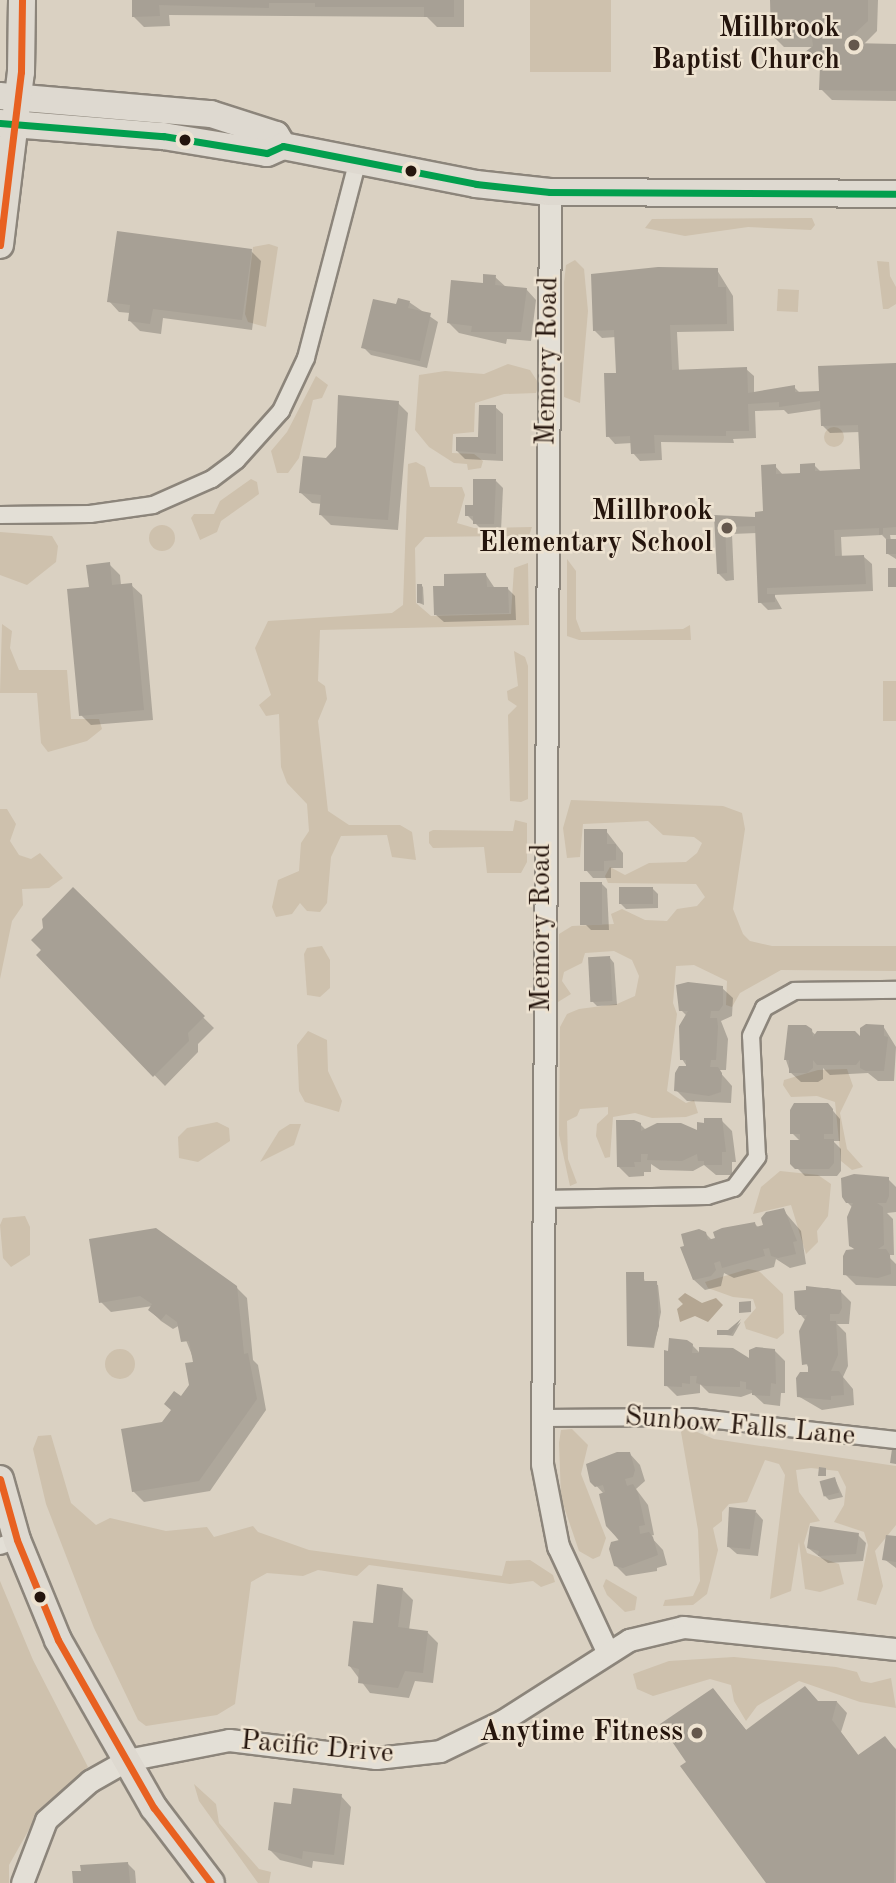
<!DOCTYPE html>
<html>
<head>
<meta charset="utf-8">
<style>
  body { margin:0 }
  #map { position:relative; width:896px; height:1883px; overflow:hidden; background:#dad1c2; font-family:"Old Standard TT",serif }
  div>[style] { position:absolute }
  .green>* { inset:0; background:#cec1ad; transform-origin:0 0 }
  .round { border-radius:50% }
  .water>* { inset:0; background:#b4a692 }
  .shadow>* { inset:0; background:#0003 }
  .building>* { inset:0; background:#a7a095; transform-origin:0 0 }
  .roads { filter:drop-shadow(2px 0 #8c857b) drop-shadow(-2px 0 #8c857b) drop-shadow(0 2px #8c857b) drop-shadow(0 -2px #8c857b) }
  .minor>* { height:16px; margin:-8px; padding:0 8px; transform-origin:8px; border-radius:8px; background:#e3dfd6 }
  .tertiary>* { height:21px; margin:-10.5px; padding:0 10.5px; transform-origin:10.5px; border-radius:10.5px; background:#e3dfd6 }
  .primary>* { height:26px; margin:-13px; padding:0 13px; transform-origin:13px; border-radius:13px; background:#ded9d0 }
  .bus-1>* { height:7px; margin:-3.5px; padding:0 3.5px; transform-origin:3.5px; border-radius:3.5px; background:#029f4e }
  .bus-2>* { height:7px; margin:-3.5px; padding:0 3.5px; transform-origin:3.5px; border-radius:3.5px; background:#e86121 }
  .dots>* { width:19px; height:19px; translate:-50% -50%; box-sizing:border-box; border:4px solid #eee3d1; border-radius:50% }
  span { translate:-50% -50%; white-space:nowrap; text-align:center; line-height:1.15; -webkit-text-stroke:5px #eee3d1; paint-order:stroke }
  .poi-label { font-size:28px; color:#25150d; font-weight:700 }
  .right { translate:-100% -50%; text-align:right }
  .street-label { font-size:28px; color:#25150d }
</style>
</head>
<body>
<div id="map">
  <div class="green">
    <div style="left:530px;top:0;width:81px;height:72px"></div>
    <div style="clip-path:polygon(812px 218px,815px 225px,811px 230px,748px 227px,685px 236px,645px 228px,652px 219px)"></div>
    <div style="clip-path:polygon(269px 244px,278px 247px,266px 327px,248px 322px,245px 314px,253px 247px)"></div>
    <div style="clip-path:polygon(575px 260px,584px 269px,588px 311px,580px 403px,564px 397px,564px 282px,566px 265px)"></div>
    <div style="clip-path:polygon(877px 261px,889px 262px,890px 276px,896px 287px,896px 304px,888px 309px,883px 309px)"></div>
    <div style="left:778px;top:289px;width:21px;height:22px;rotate:3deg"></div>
    <div style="clip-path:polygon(508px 364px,530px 370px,539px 384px,536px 393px,504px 394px,475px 403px,474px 432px,453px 434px,452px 453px,474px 454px,483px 461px,481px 468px,468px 470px,467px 464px,454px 463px,429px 447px,415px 430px,419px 375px,445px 371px,484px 374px)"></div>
    <div style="clip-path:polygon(316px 376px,328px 385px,322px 398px,313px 400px,299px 458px,288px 473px,277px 473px,271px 451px,287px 432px)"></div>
    <div class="round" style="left:824px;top:427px;width:20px;height:20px"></div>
    <div style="clip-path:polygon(416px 462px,425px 467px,430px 487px,462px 487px,465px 495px,457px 523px,474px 528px,532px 527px,525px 547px,512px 536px,425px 537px,415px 548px,416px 603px,431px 616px,511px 614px,514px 568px,528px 563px,529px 625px,320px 630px,318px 681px,325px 686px,327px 699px,318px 721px,328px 811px,349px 825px,400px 825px,412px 832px,416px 860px,392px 857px,387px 835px,341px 836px,331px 857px,327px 903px,320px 912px,307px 911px,300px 903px,292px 914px,276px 917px,272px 907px,278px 880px,299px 871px,301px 843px,309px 831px,307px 804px,287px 783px,281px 767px,279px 714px,266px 716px,259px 705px,271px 695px,255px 648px,268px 621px,392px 613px,403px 605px,408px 464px)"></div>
    <div style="clip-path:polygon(251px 479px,257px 482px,259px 494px,221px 521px,217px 532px,200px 540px,191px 518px,194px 514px,214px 514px,220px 501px)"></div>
    <div class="round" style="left:149px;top:525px;width:26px;height:26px"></div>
    <div style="clip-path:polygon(0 532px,52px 536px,58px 546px,56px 562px,27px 585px,0 575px)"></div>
    <div style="clip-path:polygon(567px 559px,576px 571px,576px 619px,581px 632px,683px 629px,690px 625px,691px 640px,579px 640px,567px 636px)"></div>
    <div style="clip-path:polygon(2px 624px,12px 631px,10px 648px,19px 670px,67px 670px,71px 719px,99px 719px,102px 729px,87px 741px,48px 752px,41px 743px,37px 693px,0 693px)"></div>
    <div style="clip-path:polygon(514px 651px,525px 657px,528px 666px,528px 799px,521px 802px,510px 801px,508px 715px,517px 706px,508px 700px,507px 691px,518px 686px)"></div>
    <div style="left:896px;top:681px;width:40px;height:13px;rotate:90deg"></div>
    <div style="clip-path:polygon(571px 800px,723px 806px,742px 813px,745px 829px,733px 909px,743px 934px,750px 941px,772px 946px,896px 946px,896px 971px,781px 970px,740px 993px,732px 1007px,726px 1005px,727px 981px,694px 965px,676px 966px,673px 1003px,677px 1014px,667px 1091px,686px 1103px,694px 1100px,698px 1113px,686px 1117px,652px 1118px,635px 1113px,613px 1117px,610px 1157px,605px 1158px,596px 1136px,597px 1124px,608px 1114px,608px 1107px,580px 1109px,577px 1116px,567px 1121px,568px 1159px,577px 1183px,570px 1186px,559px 1135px,560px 1027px,567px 1014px,579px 1009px,617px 1004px,635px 996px,639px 976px,632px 960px,614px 951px,585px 953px,582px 963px,564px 972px,562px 981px,571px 994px,558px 1002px,559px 934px,572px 926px,614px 924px,611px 914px,622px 909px,645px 920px,667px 921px,677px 909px,697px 906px,705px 897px,696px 884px,608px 883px,605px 876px,610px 867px,625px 875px,649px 863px,686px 862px,697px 853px,702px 843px,694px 837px,663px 835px,648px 821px,583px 824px,580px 857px,567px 858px,563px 828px)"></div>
    <div style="clip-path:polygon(0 809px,7px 809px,16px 824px,10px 841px,19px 855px,31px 859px,40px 853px,63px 878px,49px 888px,22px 889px,23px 905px,12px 921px,0 979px)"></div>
    <div style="clip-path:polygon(515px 820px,527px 823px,527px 862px,521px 873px,487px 873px,484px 847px,433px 848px,429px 843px,429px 832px,433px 830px,513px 831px)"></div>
    <div style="clip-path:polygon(322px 946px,330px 960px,330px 988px,320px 997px,307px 995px,304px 954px,307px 948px)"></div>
    <div style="clip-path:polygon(308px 1031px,327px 1040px,328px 1071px,342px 1101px,339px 1112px,305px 1102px,299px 1091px,297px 1045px)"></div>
    <div style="clip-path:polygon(847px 1069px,853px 1086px,840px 1113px,847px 1149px,863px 1167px,852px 1170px,841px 1161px,835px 1102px,817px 1096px,791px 1097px,783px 1085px,784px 1080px,818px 1070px)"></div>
    <div style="clip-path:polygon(217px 1122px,229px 1128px,230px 1141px,198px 1162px,179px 1158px,178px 1137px,187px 1128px)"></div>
    <div style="clip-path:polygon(290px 1124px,301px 1124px,294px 1145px,260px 1162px,279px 1131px)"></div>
    <div style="clip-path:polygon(780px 1171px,818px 1175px,831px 1184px,828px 1216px,817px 1231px,818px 1242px,806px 1254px,791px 1205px,753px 1214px,761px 1187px)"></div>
    <div style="clip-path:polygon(25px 1216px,30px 1227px,30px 1255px,11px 1267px,3px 1258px,0 1225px,3px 1218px)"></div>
    <div style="clip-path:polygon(748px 1269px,759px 1271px,783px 1294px,784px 1333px,777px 1339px,746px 1329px,744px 1322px,756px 1308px,753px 1299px,733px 1297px,708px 1288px,705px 1282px)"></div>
    <div class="round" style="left:105px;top:1349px;width:30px;height:30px"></div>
    <div style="clip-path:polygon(685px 1427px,714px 1439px,896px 1466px,896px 1525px,875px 1551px,883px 1586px,876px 1605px,857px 1600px,868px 1545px,864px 1532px,834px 1522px,844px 1505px,846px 1487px,838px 1471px,811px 1468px,796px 1470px,799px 1492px,820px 1521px,810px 1523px,804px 1543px,807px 1553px,839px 1564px,844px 1584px,820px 1592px,805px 1589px,799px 1542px,791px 1591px,770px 1599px,785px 1475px,779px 1464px,765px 1460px,747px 1502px,729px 1504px,722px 1512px,722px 1521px,713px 1528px,718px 1550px,707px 1594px,693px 1605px,663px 1606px,665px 1600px,693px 1596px,700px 1581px,698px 1530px,681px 1432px)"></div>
    <div style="clip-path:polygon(572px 1429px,588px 1445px,581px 1474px,606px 1538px,600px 1556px,593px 1559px,579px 1551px,561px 1498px,559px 1443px,561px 1430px)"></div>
    <div style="clip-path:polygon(51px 1435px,71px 1503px,96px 1525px,110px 1518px,166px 1531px,207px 1527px,214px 1537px,253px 1526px,258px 1532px,309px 1550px,502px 1576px,506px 1561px,530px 1560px,553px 1575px,555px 1582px,541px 1587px,533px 1581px,510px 1584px,369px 1565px,357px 1576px,318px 1570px,303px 1576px,267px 1573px,251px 1582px,235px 1704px,217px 1715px,146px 1726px,138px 1720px,94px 1628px,46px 1504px,33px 1449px,38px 1436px)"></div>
    <div style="clip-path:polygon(606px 1579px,637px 1597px,635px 1610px,625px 1612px,607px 1595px,603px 1586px)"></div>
    <div style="clip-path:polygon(0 1581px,33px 1660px,88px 1767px,35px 1819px,9px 1865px,9px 1883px,0 1883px)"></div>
    <div style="clip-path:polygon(734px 1657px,836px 1667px,857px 1672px,861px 1681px,871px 1683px,891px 1678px,896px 1708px,860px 1702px,799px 1681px,757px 1706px,746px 1721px,734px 1701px,731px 1685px,710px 1679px,653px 1696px,637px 1689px,633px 1674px,669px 1661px)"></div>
    <div style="clip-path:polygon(194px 1784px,216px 1804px,219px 1823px,259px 1869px,271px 1872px,269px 1883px,258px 1883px,199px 1801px)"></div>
  </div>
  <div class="water">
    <div style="clip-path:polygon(685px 1293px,702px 1303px,716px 1298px,723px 1305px,708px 1322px,695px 1316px,680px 1322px,677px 1309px,683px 1304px,678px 1299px)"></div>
  </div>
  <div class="shadow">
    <div style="clip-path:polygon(133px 0,464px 0,464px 27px,437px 27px,427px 17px,169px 15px,170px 26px,144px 27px,133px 16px)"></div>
    <div style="clip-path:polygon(773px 0,878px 0,877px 31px,863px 45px,896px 46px,896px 101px,832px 100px,821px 89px,821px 66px,813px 47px,784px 47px,773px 36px)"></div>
    <div style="clip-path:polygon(251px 251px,261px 261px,252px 330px,163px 318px,161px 334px,140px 331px,130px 321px,130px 313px,119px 312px,109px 301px)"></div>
    <div style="clip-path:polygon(717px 270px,733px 296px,734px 331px,677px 332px,679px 371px,746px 369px,754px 376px,754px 393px,794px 387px,800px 393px,820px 392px,896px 365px,896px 535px,890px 535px,891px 541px,896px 541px,896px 559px,888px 554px,888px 541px,882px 535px,841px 537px,842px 558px,864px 557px,872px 564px,873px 591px,774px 595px,782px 609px,768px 610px,760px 602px,757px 533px,732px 534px,734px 580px,726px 581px,718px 573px,716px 517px,757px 519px,765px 513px,775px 466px,783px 475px,802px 475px,814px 465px,822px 473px,861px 471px,860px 432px,830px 433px,822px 425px,822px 409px,788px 414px,784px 410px,755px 411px,756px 438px,733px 439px,734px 443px,661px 442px,662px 460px,640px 461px,633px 453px,632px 443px,615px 444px,608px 436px,617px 375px,616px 337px,602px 338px,594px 330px)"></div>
    <div style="clip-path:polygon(495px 277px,506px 287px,526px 289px,536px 300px,531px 341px,507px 339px,506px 344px,459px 333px,449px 323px)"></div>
    <div style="clip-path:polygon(409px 302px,438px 322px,427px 368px,371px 355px,363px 347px)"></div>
    <div style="clip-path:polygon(398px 403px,408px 413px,398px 530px,331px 525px,321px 515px,322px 504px,312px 503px,301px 493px,327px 460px)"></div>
    <div style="clip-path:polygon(495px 407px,503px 414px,503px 461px,465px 459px,457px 451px,480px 439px)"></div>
    <div style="clip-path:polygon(496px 481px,503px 488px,501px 531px,483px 531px,467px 515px)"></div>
    <div style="clip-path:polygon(109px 564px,120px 575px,121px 585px,131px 585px,142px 595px,153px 720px,91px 725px,81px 715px,90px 589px)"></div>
    <div style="clip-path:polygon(486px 575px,494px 587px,507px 588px,515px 596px,516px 620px,444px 622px,436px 615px,446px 587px)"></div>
    <div style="clip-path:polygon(421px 585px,423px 587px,424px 605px,419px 603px)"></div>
    <div style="clip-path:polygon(606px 831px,623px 853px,623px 868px,611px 868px,611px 878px,593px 878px,586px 870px)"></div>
    <div style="clip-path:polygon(602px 884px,607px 889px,609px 930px,591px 930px,586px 925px)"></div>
    <div style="clip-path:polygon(653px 889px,658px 894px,658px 908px,626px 909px,621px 904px)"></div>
    <div style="clip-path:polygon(73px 890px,214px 1028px,198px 1044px,198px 1052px,165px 1086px,39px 955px,44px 950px,44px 928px)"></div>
    <div style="clip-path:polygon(610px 958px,614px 963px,617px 1005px,597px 1006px,592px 1001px)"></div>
    <div style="clip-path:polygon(722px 988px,733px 998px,732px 1016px,721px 1021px,728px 1039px,726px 1070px,718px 1070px,732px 1086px,731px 1103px,687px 1101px,676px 1090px,688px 1068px,682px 1059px,687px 1016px,681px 1010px)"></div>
    <div style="clip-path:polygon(883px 1026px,896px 1047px,894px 1081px,878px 1081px,868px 1073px,830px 1075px,823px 1068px,823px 1079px,818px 1082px,801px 1082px,790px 1072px,786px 1060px,811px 1031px,816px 1035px,861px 1040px)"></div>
    <div style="clip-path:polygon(828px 1105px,840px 1119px,840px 1141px,833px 1141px,841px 1149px,841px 1171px,837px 1176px,805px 1176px,797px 1168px,800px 1141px,792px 1133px)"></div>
    <div style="clip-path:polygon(721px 1120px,732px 1131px,736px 1162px,732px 1162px,732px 1175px,716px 1175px,704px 1165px,693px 1171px,660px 1170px,651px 1164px,651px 1172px,644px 1172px,644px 1176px,629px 1177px,618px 1166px,640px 1124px,646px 1130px,699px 1133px,706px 1124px)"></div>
    <div style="clip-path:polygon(888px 1179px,896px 1187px,896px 1212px,887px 1213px,893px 1219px,894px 1255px,887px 1255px,896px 1264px,896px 1286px,856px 1285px,845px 1274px,856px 1251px,850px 1245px,853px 1208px,847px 1202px)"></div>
    <div style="clip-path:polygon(783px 1210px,801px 1231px,806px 1264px,790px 1268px,776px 1259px,774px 1267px,734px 1278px,724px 1273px,721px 1286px,705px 1290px,694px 1280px,705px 1233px,712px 1240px,754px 1223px,759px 1228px)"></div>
    <div style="clip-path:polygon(91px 1240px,236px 1287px,247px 1298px,253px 1360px,258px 1365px,266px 1410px,210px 1491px,144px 1502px,133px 1491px,191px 1386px,195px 1363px,180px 1325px,173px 1329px,161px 1321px,150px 1310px,153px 1306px,111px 1312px,101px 1302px)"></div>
    <div style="clip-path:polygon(643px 1274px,645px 1283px,658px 1285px,661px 1312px,654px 1348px,628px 1346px)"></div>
    <div style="clip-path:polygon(827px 1288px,840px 1291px,851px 1302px,849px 1324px,837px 1324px,846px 1333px,848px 1366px,843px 1377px,853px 1389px,854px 1405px,822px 1410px,798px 1396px,811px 1373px,802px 1355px,807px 1322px,800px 1314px,796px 1292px)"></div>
    <div style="clip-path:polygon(741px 1322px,733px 1336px,719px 1334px,729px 1332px)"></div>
    <div style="clip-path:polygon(692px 1345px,701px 1354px,750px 1361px,774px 1350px,785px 1361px,785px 1393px,781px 1393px,780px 1406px,764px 1404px,752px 1393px,741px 1397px,709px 1393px,700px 1384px,700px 1393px,677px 1396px,666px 1385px)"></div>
    <div style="clip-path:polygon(630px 1454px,640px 1465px,645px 1481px,636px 1489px,648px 1505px,654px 1535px,650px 1536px,663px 1550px,667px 1565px,657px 1568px,657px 1571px,626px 1576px,616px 1566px,620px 1542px,608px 1526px,604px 1494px,592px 1481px,598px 1459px)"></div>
    <div style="clip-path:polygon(835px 1479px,843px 1497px,829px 1500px,824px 1495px)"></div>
    <div style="clip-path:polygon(756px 1512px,763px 1520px,758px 1556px,737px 1554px,729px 1547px)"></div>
    <div style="clip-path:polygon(858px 1535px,866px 1543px,863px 1561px,828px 1563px,808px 1548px)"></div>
    <div style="clip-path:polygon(896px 1538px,896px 1568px,884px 1559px)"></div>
    <div style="clip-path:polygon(402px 1589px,413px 1600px,409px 1630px,428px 1633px,438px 1643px,433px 1683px,415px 1681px,409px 1698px,370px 1693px,349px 1665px)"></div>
    <div style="clip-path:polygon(713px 1690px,747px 1731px,819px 1703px,837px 1702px,847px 1713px,841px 1732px,859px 1756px,885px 1738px,896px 1749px,896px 1883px,768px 1883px,689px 1762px)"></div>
    <div style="clip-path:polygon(341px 1796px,351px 1807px,344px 1865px,313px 1861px,312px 1868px,280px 1860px,269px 1849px,293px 1806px)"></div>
    <div style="clip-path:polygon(127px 1863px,135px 1871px,136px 1883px,74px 1883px)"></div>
  </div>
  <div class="building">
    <div style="clip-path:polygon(132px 0,454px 0,454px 17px,424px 17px,424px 7px,315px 7px,315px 3px,269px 3px,269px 8px,159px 5px,160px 16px,132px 17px)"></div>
    <div style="clip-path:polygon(770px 0,868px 0,868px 21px,852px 36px,851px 43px,896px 44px,896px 91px,819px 90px,820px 66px,805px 52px,813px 46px,812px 38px,771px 37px)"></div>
    <div style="clip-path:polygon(117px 231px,252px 249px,242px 320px,153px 309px,150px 324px,128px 321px,130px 305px,107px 302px)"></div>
    <div style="clip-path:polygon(658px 267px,718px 268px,718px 287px,726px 287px,727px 324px,670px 325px,672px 370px,747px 367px,748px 393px,795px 385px,795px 392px,819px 391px,818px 366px,896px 363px,896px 527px,883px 528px,883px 534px,879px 535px,879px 528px,834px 530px,835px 556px,864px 555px,866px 584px,767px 588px,767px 594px,775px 594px,775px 602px,758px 603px,755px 526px,725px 527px,727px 573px,717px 574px,714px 515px,755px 517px,755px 512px,763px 511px,761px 465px,776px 464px,776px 474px,800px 473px,800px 464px,815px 463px,815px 471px,860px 469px,858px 425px,821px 426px,820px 401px,779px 407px,779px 402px,748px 404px,749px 431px,726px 431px,726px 436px,654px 435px,655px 453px,631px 454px,630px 436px,606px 437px,604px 373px,616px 373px,614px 330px,593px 331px,591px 274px)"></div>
    <div style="clip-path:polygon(483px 274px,496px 275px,495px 285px,527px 288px,521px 332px,471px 332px,472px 326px,447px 323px,451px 280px,483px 283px)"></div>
    <div style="clip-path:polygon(398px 298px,410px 301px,408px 308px,431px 313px,420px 361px,361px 348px,373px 299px,396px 304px)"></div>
    <div style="clip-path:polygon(338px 395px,399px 401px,388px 520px,319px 515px,321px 495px,299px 493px,303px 456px,326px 458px,336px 447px)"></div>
    <div style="clip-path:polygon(479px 405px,496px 405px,496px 454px,456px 451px,456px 437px,478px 437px)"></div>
    <div style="clip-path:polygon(473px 479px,496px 479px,494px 524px,473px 524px,473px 516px,465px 516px,465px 505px,473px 505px)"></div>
    <div style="left:886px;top:539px;width:10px;height:15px"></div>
    <div style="clip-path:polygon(110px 562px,112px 585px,132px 583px,144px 710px,79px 716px,67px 589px,89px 587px,86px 565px)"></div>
    <div style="left:888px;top:568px;width:8px;height:19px"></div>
    <div style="clip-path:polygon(486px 573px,487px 587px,508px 587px,509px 613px,434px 615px,433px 586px,444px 586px,444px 574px)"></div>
    <div style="left:417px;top:584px;width:5px;height:19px"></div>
    <div style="clip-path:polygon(584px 829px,607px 829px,607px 844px,616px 844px,616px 860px,604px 861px,604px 871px,584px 871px)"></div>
    <div style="left:580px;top:882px;width:22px;height:43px"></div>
    <div style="clip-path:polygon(73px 887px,205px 1016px,188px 1033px,189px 1041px,153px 1077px,36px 955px,41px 950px,31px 940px,43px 928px,42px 919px)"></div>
    <div style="left:619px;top:887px;width:34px;height:17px"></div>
    <div style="left:610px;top:956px;width:45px;height:22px;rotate:87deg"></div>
    <div style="clip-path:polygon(688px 982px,723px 986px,723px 1005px,719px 1011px,711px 1011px,710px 1018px,717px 1018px,718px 1027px,716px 1060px,711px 1060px,710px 1067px,718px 1067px,722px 1073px,721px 1092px,709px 1096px,674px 1091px,675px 1073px,679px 1066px,686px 1066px,686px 1060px,680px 1060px,679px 1026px,688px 1011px,679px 1011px,676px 985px)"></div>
    <div style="clip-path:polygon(866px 1024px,884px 1025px,884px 1036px,888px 1037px,884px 1071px,866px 1071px,860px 1068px,860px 1060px,856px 1065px,817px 1065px,813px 1060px,813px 1068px,807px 1073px,789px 1073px,789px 1060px,784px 1060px,788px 1025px,806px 1025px,812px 1029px,813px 1037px,817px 1031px,855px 1031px,860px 1036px,860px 1028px)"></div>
    <div style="clip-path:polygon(794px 1103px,828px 1103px,833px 1109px,833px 1134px,824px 1134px,824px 1139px,834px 1139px,834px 1163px,829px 1169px,795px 1169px,790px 1164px,790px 1140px,800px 1140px,800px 1134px,790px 1134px,790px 1110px)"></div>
    <div style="clip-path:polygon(704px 1118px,722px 1118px,726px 1152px,722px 1152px,722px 1165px,704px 1165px,704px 1161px,698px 1161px,697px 1154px,682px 1161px,647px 1160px,648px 1154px,641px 1154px,641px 1162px,634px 1162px,635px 1167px,617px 1167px,616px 1120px,634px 1120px,641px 1123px,641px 1131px,657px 1123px,681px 1123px,697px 1130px,697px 1122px,704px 1123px)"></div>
    <div style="clip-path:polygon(854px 1174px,889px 1177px,889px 1196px,886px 1203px,877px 1203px,883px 1207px,884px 1245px,878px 1249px,886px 1249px,890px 1255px,891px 1274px,878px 1278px,843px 1275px,843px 1256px,846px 1250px,855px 1249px,849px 1246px,847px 1217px,853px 1203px,846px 1203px,842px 1197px,841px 1178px)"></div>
    <div style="clip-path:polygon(784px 1208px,797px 1241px,793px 1242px,796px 1254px,778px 1258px,771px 1256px,769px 1248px,763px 1249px,765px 1256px,722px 1268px,720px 1261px,714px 1263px,716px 1270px,711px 1276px,693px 1280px,680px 1247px,684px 1246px,681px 1234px,699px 1229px,706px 1232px,708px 1240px,715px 1238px,713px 1232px,722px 1228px,755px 1222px,756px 1227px,763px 1225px,761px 1218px,766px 1212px)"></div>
    <div style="clip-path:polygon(156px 1228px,237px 1286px,244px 1354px,248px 1353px,257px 1399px,199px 1481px,132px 1492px,121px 1429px,162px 1422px,171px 1410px,164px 1404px,174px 1391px,181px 1396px,189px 1385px,185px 1363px,193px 1362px,189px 1341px,181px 1342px,177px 1322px,166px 1314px,161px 1320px,148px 1310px,152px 1304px,140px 1296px,99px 1303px,89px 1239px)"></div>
    <div style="clip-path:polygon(626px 1272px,644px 1272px,644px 1281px,657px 1281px,659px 1326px,653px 1347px,627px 1346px)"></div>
    <div style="clip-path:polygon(806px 1286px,841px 1290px,842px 1308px,839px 1314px,830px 1314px,830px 1321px,836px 1321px,838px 1355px,831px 1371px,839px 1371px,843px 1377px,844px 1395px,831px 1396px,831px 1400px,797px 1397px,796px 1378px,800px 1372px,808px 1372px,808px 1364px,802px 1365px,799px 1331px,807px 1315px,799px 1315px,795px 1309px,794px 1291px,806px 1290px)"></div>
    <div style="clip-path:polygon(751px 1301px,751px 1312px,739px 1313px,739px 1302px)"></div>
    <div style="clip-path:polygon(741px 1319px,731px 1335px,717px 1335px,717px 1330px,728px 1330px)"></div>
    <div style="clip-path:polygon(669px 1338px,687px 1340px,693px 1344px,692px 1353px,699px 1353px,699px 1347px,733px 1348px,749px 1358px,749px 1350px,756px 1347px,775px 1349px,776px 1384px,771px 1383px,770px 1396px,752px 1395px,752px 1390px,746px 1389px,746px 1382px,740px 1381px,740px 1387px,705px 1386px,696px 1383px,697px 1376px,690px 1376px,690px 1384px,682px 1383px,682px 1387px,664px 1386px,664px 1350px,668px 1351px)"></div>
    <div style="clip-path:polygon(892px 1449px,896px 1450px,896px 1464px,890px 1463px)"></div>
    <div style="clip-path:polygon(617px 1452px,630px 1452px,635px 1470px,633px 1477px,625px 1479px,627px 1486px,633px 1484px,638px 1493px,645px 1525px,639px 1526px,640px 1534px,649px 1532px,653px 1537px,658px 1555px,623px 1568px,614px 1566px,609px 1549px,611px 1542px,619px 1540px,606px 1526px,599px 1494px,605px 1492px,603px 1485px,595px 1487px,590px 1482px,586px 1464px)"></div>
    <div style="clip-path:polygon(819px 1467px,826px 1468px,826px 1476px,818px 1476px)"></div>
    <div style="left:835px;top:1477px;width:16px;height:16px;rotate:75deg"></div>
    <div style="clip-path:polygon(729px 1507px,756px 1510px,750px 1549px,727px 1547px)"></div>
    <div style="clip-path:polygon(810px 1526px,859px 1533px,856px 1554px,818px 1556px,819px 1551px,807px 1548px)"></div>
    <div style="clip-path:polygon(886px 1535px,896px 1536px,896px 1562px,882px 1560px)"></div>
    <div style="clip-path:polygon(377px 1584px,403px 1588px,398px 1627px,428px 1631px,423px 1673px,405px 1671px,398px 1688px,358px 1683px,359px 1669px,348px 1666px,353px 1621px,373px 1623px)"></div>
    <div style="clip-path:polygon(805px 1686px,818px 1701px,837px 1701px,832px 1720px,858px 1755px,885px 1736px,896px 1750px,894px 1883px,766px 1883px,680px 1766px,686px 1762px,660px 1724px,713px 1688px,746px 1730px)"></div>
    <div style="clip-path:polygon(293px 1788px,342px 1794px,334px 1855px,303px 1851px,302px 1859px,268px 1850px,274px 1802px,291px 1804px)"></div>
    <div style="clip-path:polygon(128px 1862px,130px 1883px,73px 1883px,72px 1871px,81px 1871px,80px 1865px)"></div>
  </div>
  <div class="roads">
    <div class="minor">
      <div style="left:0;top:515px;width:90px;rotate:-0.6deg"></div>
      <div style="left:90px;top:514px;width:64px;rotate:-8.1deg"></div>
      <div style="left:153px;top:505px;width:64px;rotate:-23.8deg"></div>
      <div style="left:212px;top:479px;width:31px;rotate:-37deg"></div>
      <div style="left:237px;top:460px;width:66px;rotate:-48.1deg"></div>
      <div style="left:281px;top:411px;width:59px;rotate:-64.7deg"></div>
      <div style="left:306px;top:358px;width:202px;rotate:-75.3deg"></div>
      <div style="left:542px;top:1199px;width:165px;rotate:-1deg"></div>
      <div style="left:707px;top:1196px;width:28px;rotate:-17deg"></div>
      <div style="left:734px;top:1188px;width:39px;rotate:-53deg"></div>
      <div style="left:757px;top:1157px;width:121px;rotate:-92.8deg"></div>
      <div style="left:751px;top:1036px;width:31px;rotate:-65deg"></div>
      <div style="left:764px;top:1008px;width:35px;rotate:-29deg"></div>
      <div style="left:795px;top:991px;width:101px;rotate:-0.6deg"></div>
      <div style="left:542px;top:1418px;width:148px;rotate:-0.4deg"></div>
      <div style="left:690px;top:1417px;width:207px;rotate:6.4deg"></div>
      <div style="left:0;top:1546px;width:18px;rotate:-19deg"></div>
    </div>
    <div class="tertiary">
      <div style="left:550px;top:192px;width:1272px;rotate:90.36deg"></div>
      <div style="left:542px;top:1464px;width:84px;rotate:79deg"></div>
      <div style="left:558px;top:1546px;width:116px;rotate:65deg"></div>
      <div style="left:22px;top:1883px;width:67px;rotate:-69.1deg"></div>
      <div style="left:46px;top:1820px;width:59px;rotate:-41.6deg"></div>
      <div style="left:90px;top:1781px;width:43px;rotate:-29.6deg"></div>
      <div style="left:127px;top:1760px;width:104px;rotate:-11.1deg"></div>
      <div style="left:229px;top:1740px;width:148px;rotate:7deg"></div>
      <div style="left:376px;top:1758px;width:64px;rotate:-6.2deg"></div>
      <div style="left:440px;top:1751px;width:69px;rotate:-25.8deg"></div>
      <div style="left:502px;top:1721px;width:151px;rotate:-32.5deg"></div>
      <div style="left:629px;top:1640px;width:56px;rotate:-13.5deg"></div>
      <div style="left:683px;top:1627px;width:214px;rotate:5.9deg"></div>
    </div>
    <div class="primary">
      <div style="left:0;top:96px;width:212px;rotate:4.9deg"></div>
      <div style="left:211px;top:114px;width:68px;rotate:17.9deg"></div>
      <div style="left:276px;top:135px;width:13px;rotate:58deg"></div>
      <div style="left:0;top:123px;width:164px;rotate:4.6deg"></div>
      <div style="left:163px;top:136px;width:105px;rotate:9.3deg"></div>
      <div style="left:267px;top:153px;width:17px;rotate:-24deg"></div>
      <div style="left:283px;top:146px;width:197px;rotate:11.1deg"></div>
      <div style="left:476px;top:184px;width:74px;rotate:6.2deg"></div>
      <div style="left:550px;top:192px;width:346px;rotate:0.3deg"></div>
      <div style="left:0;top:245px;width:174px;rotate:-83.1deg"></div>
      <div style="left:21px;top:72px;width:72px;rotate:-89.2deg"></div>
      <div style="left:0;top:1479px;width:63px;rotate:74.4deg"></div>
      <div style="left:17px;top:1540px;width:108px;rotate:67.7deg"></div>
      <div style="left:58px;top:1640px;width:193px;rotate:60.3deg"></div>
      <div style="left:154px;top:1808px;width:94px;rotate:52.8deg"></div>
    </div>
  </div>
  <div class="bus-1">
    <div style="left:0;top:123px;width:164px;rotate:4.6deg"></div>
    <div style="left:163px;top:136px;width:105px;rotate:9.3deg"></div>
    <div style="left:267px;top:153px;width:17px;rotate:-24deg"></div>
    <div style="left:283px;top:146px;width:197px;rotate:11.1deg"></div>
    <div style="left:476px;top:184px;width:74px;rotate:6.2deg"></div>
    <div style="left:550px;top:192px;width:346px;rotate:0.3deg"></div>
  </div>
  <div class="bus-2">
    <div style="left:0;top:245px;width:174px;rotate:-83.1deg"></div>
    <div style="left:21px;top:72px;width:72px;rotate:-89.2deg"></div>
    <div style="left:0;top:1479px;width:63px;rotate:74.4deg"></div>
    <div style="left:17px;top:1540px;width:108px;rotate:67.7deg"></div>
    <div style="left:58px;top:1640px;width:193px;rotate:60.3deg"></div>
    <div style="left:154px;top:1808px;width:94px;rotate:52.8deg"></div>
  </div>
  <div class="dots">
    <div style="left:854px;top:45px;background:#64574c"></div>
    <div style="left:185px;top:140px;background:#25150d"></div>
    <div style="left:411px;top:171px;background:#25150d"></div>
    <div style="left:727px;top:528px;background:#64574c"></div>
    <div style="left:40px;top:1597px;background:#25150d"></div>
    <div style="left:697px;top:1733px;background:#64574c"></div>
  </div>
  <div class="poi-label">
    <span class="right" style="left:840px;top:45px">Millbrook<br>Baptist Church</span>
    <span class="right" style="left:713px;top:528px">Millbrook<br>Elementary School</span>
    <span class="right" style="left:683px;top:1733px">Anytime Fitness</span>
  </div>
  <div class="street-label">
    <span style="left:548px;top:361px;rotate:-89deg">Memory Road</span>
    <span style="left:542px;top:928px;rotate:-90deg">Memory Road</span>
    <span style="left:740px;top:1427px;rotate:5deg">Sunbow Falls Lane</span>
    <span style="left:317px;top:1748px;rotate:5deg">Pacific Drive</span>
  </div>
</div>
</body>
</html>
